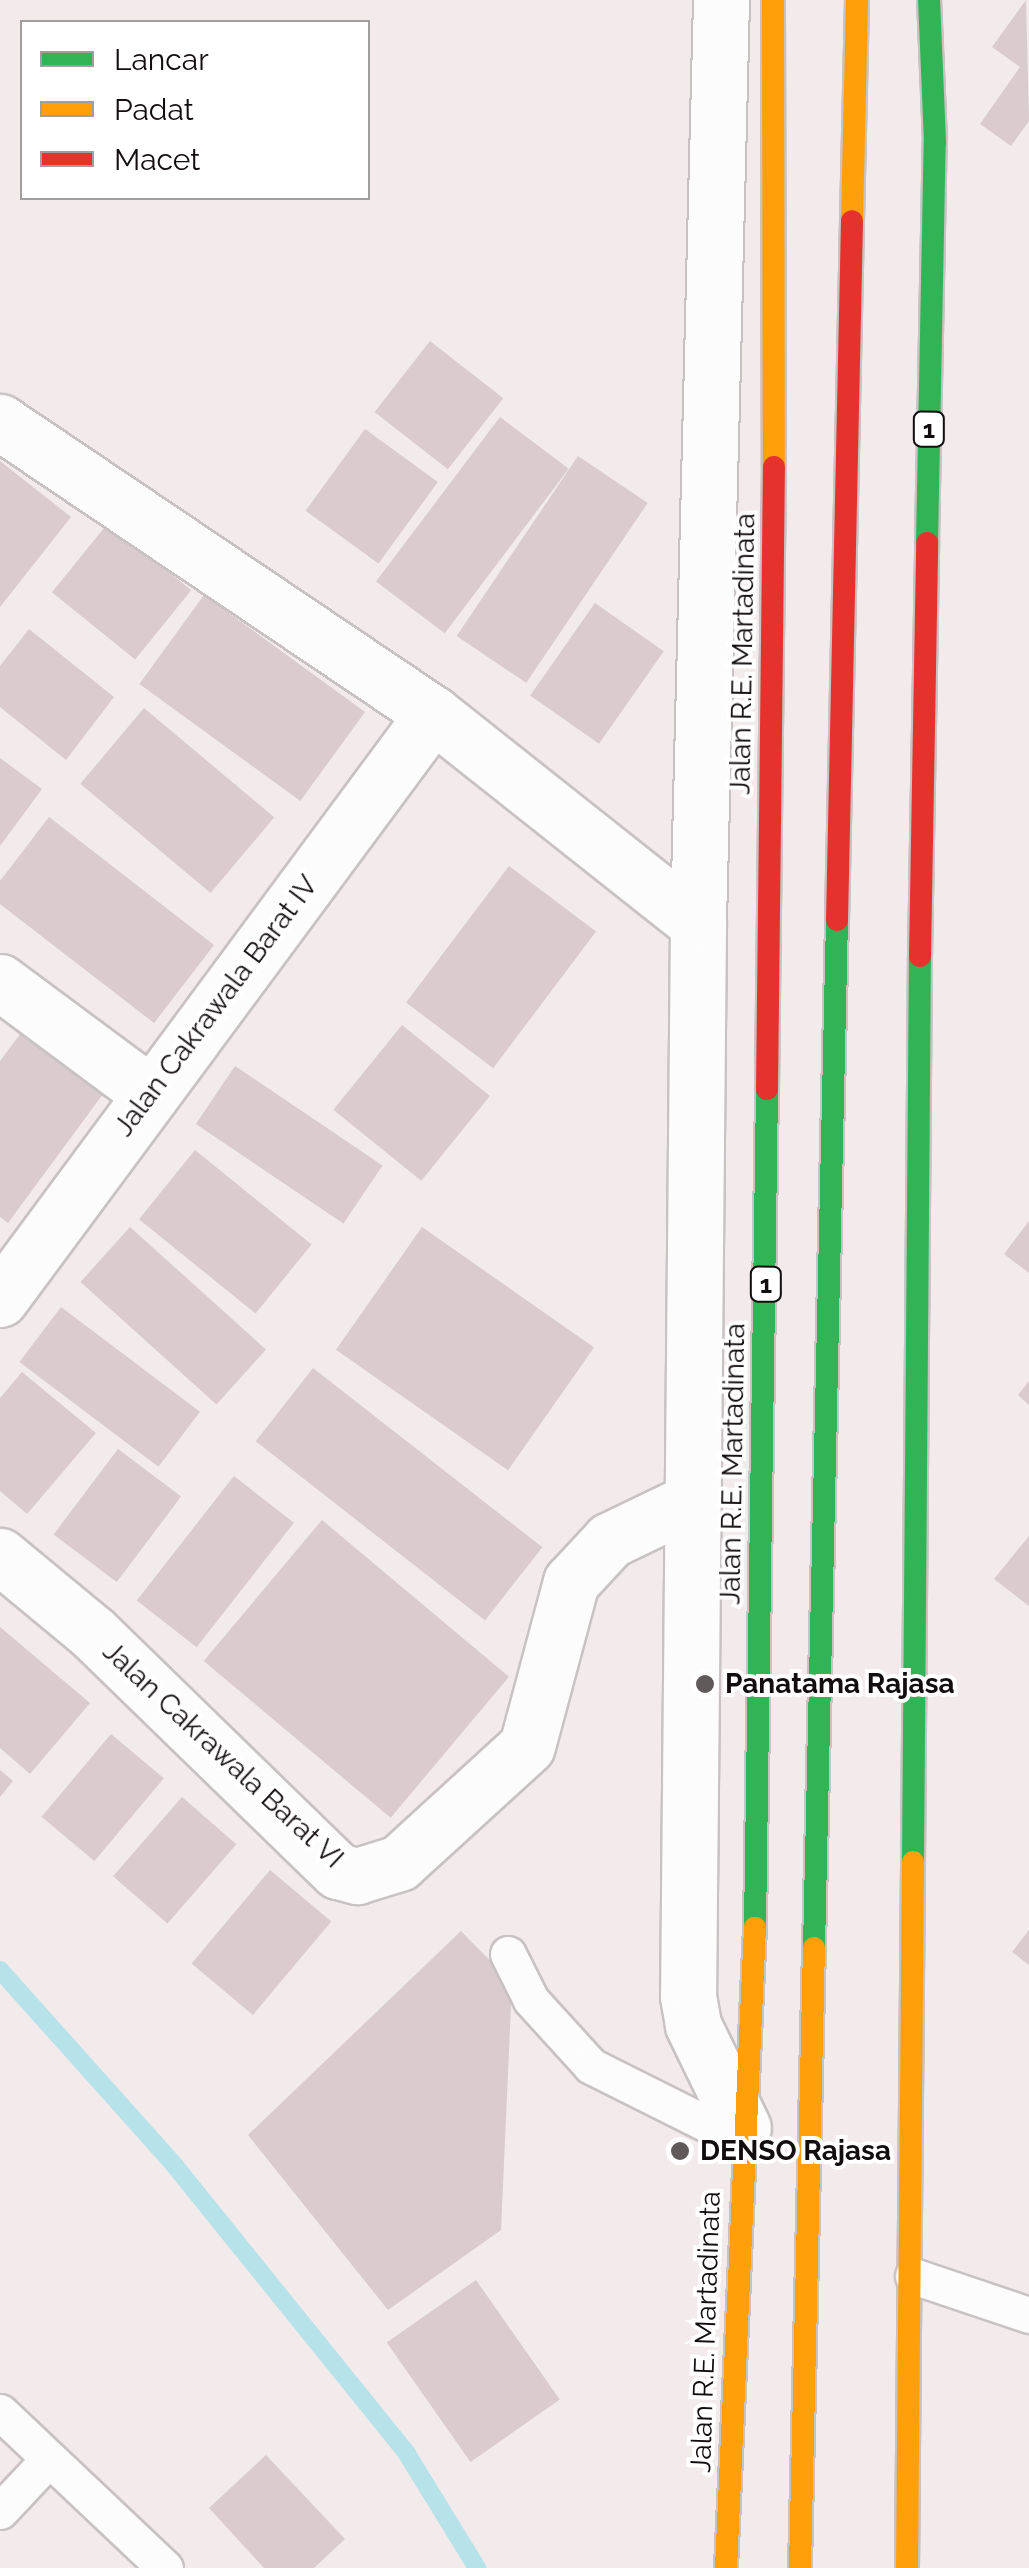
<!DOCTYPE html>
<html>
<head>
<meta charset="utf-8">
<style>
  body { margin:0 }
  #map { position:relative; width:1029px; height:2568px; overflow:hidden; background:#f2eaeb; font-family:Raleway,sans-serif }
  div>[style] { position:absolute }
  .stream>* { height:18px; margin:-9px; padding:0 9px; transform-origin:9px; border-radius:9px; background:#b6e2ea }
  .building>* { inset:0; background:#d9cbce; transform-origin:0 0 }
  .roads { filter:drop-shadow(2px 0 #c8c2c3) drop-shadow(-2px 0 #c8c2c3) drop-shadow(0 2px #c8c2c3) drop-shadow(0 -2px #c8c2c3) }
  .lane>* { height:35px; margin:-17.5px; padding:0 17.5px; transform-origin:17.5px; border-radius:17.5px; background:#fdfcfc }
  .street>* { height:55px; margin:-27.5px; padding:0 27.5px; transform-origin:27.5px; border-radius:27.5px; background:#fdfcfc }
  .fast>* { height:22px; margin:-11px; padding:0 11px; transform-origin:11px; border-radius:11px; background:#30b455 }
  .slow>* { height:22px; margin:-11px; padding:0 11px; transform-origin:11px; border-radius:11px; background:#ff9f0a }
  .jam>* { height:22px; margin:-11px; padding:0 11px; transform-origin:11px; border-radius:11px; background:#e5322d }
  .dots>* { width:28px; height:28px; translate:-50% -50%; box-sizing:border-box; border:5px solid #fff; border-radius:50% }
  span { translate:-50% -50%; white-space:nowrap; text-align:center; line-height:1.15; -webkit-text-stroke:8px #fff; paint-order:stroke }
  .shield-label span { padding:2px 8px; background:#fff; border:2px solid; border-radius:8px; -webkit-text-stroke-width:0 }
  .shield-label { font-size:25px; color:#120d0e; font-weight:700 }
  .street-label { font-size:28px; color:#120d0e }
  .poi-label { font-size:28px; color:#120d0e; font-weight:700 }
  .left { translate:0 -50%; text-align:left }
  .legend { position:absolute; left:20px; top:20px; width:350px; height:180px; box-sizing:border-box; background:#fff; border:2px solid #a09e9f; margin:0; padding:12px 18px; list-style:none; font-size:30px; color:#120d0e }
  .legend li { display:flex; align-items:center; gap:20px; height:50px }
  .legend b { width:50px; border:2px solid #a09e9f }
</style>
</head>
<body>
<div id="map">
  <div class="stream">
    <div style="left:0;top:1970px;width:263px;rotate:48.2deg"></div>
    <div style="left:175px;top:2166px;width:370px;rotate:51.1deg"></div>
    <div style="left:407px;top:2454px;width:134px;rotate:58.4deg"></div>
  </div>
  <div class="building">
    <div style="clip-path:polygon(1026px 0,1029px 121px,1011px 146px,980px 124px,1020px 67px,992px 47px)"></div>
    <div style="left:430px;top:341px;width:93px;height:90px;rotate:38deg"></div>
    <div style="left:500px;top:417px;width:86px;height:206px;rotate:37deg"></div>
    <div style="left:365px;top:429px;width:90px;height:101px;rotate:36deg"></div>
    <div style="left:578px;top:456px;width:84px;height:217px;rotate:34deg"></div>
    <div style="clip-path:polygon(0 461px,71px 517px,0 607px)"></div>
    <div style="left:108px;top:523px;width:107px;height:89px;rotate:39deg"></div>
    <div style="left:204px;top:595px;width:199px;height:110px;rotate:36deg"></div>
    <div style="left:595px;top:603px;width:84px;height:113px;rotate:35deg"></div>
    <div style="clip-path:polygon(29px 629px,114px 697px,66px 760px,0 707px,0 666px)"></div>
    <div style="left:144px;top:708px;width:170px;height:99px;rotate:40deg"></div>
    <div style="clip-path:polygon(0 758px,42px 789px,0 846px)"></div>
    <div style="clip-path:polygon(49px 817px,214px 945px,154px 1023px,0 904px,0 881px)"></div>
    <div style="left:509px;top:866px;width:109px;height:171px;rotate:37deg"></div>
    <div style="left:402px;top:1025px;width:113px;height:109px;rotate:39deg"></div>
    <div style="clip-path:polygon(21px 1033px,103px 1094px,8px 1223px,0 1217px,0 1061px)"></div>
    <div style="left:235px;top:1066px;width:178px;height:70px;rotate:34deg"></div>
    <div style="left:195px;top:1150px;width:150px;height:89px;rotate:39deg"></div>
    <div style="clip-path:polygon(1029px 1221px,1029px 1273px,1004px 1254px)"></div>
    <div style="left:130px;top:1227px;width:183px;height:74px;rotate:42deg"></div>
    <div style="left:422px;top:1227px;width:210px;height:150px;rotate:35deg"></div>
    <div style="left:61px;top:1307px;width:174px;height:69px;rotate:37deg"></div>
    <div style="left:313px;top:1368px;width:291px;height:93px;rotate:38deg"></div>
    <div style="clip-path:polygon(22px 1372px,96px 1433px,27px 1514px,0 1491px,0 1398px)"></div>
    <div style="clip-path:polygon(1029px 1381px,1029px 1405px,1018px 1395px)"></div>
    <div style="left:118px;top:1449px;width:79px;height:107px;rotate:37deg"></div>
    <div style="left:234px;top:1476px;width:76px;height:158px;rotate:38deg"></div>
    <div style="left:322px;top:1520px;width:244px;height:184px;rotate:40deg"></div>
    <div style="clip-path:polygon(1029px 1536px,1029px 1606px,994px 1579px)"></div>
    <div style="clip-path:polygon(0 1627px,90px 1703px,30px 1774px,0 1748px)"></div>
    <div style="left:111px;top:1734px;width:69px;height:108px;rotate:40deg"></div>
    <div style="clip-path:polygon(0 1770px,13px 1781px,0 1797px)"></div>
    <div style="left:182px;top:1797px;width:72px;height:105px;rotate:41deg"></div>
    <div style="left:270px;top:1870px;width:80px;height:122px;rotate:40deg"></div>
    <div style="clip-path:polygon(1029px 1930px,1029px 1965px,1012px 1952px)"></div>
    <div style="clip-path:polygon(461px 1931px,512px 1983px,501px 2230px,388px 2310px,248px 2135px)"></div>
    <div style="left:476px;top:2280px;width:146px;height:109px;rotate:55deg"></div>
    <div style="clip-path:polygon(266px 2455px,345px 2539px,314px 2568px,264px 2568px,209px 2508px)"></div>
  </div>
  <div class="roads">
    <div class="lane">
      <div style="left:508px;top:1954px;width:51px;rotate:63.4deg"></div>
      <div style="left:531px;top:2000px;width:89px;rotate:47.7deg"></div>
      <div style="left:591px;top:2066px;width:170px;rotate:26.6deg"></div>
      <div style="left:913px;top:2276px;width:122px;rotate:18.6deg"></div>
      <div style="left:0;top:2412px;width:227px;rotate:43.4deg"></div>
      <div style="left:0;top:2511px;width:69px;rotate:-46.8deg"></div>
    </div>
    <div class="street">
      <div style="left:721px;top:0;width:924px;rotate:91.43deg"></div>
      <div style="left:698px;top:924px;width:1072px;rotate:90.53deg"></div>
      <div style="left:688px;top:1996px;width:29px;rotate:80deg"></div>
      <div style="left:693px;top:2025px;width:114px;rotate:64.1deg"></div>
      <div style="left:0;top:422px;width:522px;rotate:33.99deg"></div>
      <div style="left:433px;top:714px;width:338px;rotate:38.4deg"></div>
      <div style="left:0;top:982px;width:188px;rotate:36.6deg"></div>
      <div style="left:0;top:1299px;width:728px;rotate:-53.49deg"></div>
      <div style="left:0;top:1556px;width:119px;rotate:39.6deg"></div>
      <div style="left:92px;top:1632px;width:343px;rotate:44.2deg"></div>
      <div style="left:338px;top:1871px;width:20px;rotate:15deg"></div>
      <div style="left:357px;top:1876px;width:44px;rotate:-17.2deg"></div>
      <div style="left:399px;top:1863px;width:173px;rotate:-42.4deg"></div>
      <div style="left:527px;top:1746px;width:170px;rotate:-75deg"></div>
      <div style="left:571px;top:1582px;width:57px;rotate:-47.1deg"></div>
      <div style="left:610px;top:1540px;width:92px;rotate:-25.7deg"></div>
    </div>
    <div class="fast">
      <div style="left:927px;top:543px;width:401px;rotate:-88.9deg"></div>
      <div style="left:935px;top:142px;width:142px;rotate:-92.4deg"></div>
      <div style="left:913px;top:1862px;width:906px;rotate:-89.56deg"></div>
      <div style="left:755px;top:1928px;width:839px;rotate:-89.18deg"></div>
      <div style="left:814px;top:1948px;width:1028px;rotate:-88.72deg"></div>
    </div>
    <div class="slow">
      <div style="left:773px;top:0;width:467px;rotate:89.9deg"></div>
      <div style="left:852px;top:221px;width:221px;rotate:-88.7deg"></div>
      <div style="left:726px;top:2568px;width:641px;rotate:-87.41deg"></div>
      <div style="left:800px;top:2568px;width:620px;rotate:-88.71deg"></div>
      <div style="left:907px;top:2568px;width:706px;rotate:-89.51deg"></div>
    </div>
    <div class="jam">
      <div style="left:837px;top:920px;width:699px;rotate:-88.77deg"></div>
      <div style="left:920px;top:956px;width:413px;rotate:-89deg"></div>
      <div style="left:767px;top:1089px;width:622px;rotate:-89.36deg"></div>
    </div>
  </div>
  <div class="dots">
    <div style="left:705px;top:1684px;background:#605a5b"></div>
    <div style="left:680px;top:2151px;background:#605a5b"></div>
  </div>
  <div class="shield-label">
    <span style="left:929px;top:429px">1</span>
    <span style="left:766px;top:1284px">1</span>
  </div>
  <div class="street-label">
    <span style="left:743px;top:654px;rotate:-89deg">Jalan R.E. Martadinata</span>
    <span style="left:216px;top:1006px;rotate:-53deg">Jalan Cakrawala Barat IV</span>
    <span style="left:733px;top:1464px;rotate:-89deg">Jalan R.E. Martadinata</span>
    <span style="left:223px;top:1755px;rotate:43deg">Jalan Cakrawala Barat VI</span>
    <span style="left:706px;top:2332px;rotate:-88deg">Jalan R.E. Martadinata</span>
  </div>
  <div class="poi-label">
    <span class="left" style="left:725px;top:1684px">Panatama Rajasa</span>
    <span class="left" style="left:700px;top:2151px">DENSO Rajasa</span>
  </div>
  <ul class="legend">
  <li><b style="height:12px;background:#30b455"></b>Lancar</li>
  <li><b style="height:12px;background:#ff9f0a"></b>Padat</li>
  <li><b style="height:12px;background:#e5322d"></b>Macet</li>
  </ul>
</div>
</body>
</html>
